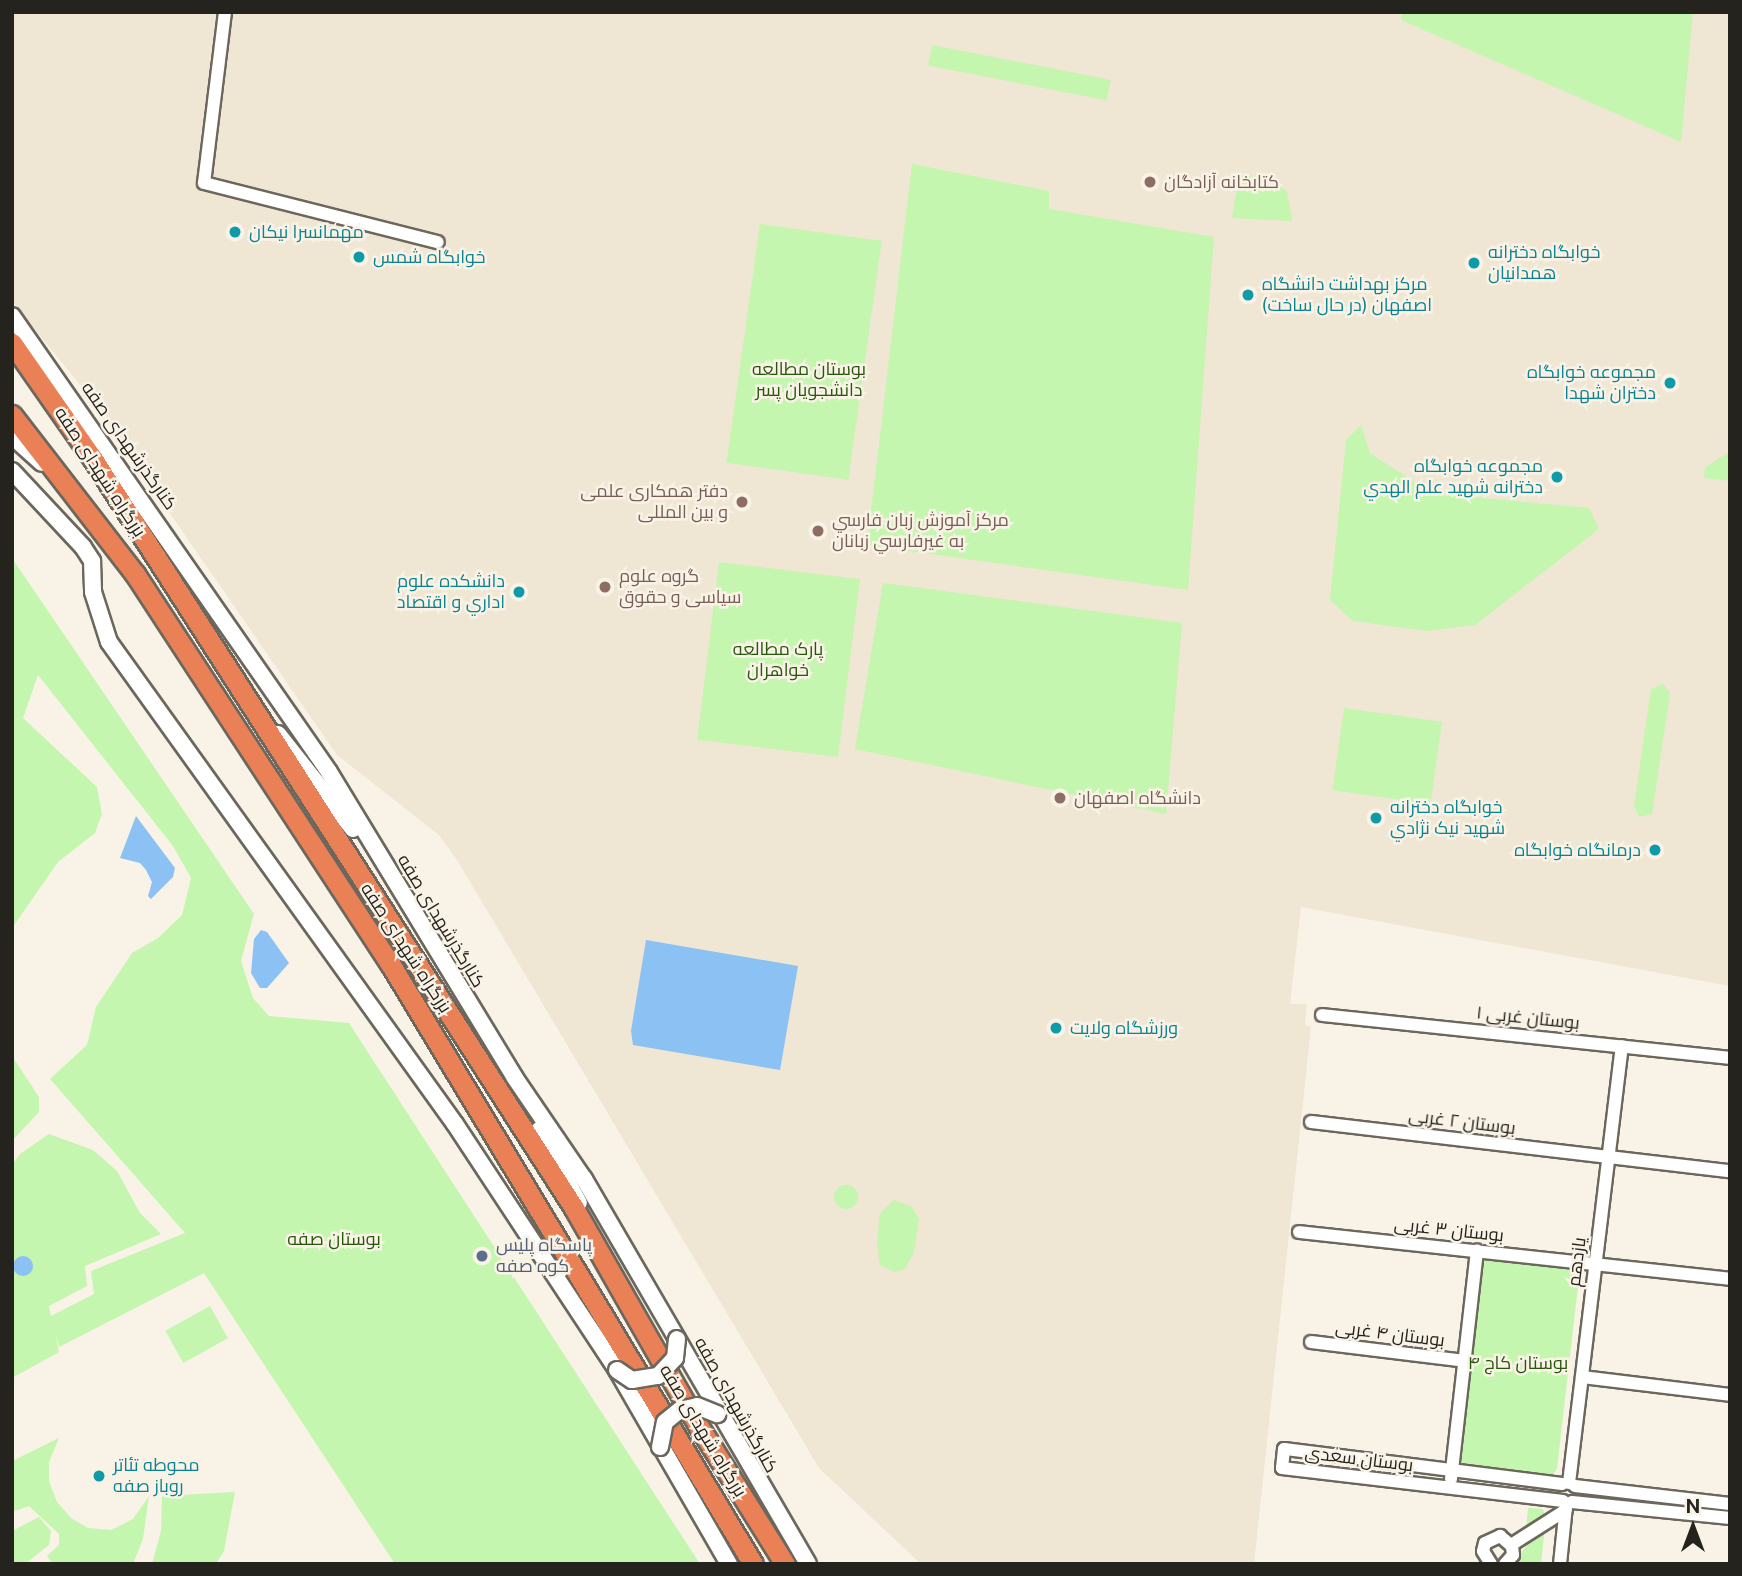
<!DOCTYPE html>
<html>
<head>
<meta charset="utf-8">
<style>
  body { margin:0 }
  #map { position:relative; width:1742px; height:1576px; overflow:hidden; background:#f9f3e7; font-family:"Public Sans",Cairo,sans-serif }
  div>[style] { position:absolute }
  .built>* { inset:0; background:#efe6d3 }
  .green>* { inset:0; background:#c4f6af; transform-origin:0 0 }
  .round { border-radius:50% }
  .water>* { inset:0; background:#8cc1f3 }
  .roads { filter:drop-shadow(2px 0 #6c675d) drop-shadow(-2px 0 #6c675d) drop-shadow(0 2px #6c675d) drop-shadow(0 -2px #6c675d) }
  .minor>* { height:12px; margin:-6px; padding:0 6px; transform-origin:6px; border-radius:6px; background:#fff }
  .secondary>* { height:16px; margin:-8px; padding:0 8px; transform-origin:8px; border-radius:8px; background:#fff }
  .trunk>* { height:19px; margin:-9.5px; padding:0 9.5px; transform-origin:9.5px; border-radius:9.5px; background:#ea8056 }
  .bridges { filter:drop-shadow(2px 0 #6c675d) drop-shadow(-2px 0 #6c675d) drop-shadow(0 2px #6c675d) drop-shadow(0 -2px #6c675d) }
  .secondary-bridge>* { height:16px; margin:-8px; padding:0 8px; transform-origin:8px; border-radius:8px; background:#fff }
  .dots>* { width:19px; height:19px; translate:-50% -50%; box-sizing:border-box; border:4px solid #f9f3e7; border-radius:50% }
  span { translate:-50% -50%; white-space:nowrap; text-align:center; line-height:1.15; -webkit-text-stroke:5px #f9f3e7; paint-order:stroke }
  .education-label { font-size:18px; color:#785e54 }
  .left { translate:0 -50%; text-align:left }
  .right { translate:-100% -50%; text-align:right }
  .culture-label { font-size:18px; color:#0d838f }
  .park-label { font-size:18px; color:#27570a }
  .street-label { font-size:18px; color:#25231e }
  .service-label { font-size:18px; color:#4e5e75 }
  .frame { position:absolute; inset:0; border:14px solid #25231e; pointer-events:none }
  .north { position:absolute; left:1658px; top:1492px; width:70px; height:70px; -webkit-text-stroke:5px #f9f3e7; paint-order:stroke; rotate:0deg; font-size:19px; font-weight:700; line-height:28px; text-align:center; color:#25231e }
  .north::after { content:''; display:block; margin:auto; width:24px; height:32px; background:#25231e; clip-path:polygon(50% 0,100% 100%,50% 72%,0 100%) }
</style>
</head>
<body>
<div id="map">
  <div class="built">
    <div style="clip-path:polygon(12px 12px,1730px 12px,1730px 986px,1301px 907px,1290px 1004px,1307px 1004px,1305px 1025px,1311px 1027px,1254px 1564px,921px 1564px,819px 1468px,457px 860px,439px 835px,337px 755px,86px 392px,12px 301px)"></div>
  </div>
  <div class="green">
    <div style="clip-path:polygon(1402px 12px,1693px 12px,1681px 142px,1401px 20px)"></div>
    <div style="left:932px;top:45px;width:182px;height:21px;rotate:11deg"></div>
    <div style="clip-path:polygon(912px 164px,1049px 191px,1049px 209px,1214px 237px,1188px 590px,867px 545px)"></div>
    <div style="clip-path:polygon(1239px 174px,1262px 177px,1287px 191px,1292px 221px,1232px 218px)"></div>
    <div style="left:760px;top:224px;width:123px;height:241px;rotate:8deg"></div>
    <div style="clip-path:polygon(1361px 425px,1370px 453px,1431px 493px,1589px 508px,1599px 529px,1475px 625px,1426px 631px,1353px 621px,1330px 600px,1346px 440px)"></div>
    <div style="clip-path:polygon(1730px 451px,1730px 481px,1704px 478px,1705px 468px)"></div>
    <div style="clip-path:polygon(12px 558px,254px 914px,241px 961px,253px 998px,269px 1016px,349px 1023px,700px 1564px,395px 1564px,204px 1273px,59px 1347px,55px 1332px,59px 1352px,12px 1378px,12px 1165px,20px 1154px,49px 1134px,93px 1150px,117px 1171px,140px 1213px,161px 1234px,85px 1266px,87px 1286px,49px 1306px,51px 1316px,94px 1294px,91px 1271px,185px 1233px,50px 1079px,87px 1045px,96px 1007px,132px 953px,158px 938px,182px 915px,191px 878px,173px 846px,38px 675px,23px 718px,97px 787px,102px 814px,95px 833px,58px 862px,12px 928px)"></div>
    <div style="left:719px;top:562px;width:142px;height:179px;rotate:7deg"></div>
    <div style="clip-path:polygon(883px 583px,1182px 623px,1166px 814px,855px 749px)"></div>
    <div style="clip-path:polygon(1663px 684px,1670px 693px,1652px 814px,1639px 817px,1634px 806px,1651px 689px)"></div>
    <div style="left:1344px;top:708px;width:99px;height:83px;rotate:8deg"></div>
    <div style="clip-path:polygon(12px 1056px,39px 1097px,39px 1112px,12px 1141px)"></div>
    <div class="round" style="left:834px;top:1185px;width:24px;height:24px"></div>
    <div style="clip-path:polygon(894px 1200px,912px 1207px,919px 1219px,914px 1252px,905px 1269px,895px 1272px,880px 1265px,877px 1242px,880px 1213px)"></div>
    <div style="clip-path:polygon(1484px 1259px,1580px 1269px,1557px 1469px,1551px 1477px,1458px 1467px,1479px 1263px)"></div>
    <div style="left:210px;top:1306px;width:37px;height:51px;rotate:61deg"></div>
    <div style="clip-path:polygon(59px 1438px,49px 1462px,49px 1481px,57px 1502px,71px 1518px,88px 1528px,111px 1530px,133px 1519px,149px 1496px,143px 1539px,133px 1564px,53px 1564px,47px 1556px,59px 1545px,59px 1534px,29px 1506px,12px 1512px,12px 1461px)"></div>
    <div style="clip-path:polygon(235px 1492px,224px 1551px,216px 1564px,152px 1564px,161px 1531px,162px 1496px)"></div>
    <div style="clip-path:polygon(1528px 1508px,1543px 1509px,1545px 1516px,1526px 1530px)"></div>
    <div style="clip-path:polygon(39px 1517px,51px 1531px,49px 1545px,25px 1564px,12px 1564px,12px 1531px)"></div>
    <div style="clip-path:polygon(1545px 1526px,1541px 1564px,1519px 1564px,1522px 1551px)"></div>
  </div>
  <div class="water">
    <div style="clip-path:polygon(136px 816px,175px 868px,173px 877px,151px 899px,148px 896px,152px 882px,146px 870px,140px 863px,120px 858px)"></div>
    <div style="clip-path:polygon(261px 930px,267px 932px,289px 963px,267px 988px,260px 988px,251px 973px,254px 939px)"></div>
    <div style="clip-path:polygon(646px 940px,798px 966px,780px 1070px,633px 1045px,631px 1031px)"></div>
    <div class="round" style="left:13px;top:1256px;width:20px;height:20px"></div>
  </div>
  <div class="roads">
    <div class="minor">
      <div style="left:225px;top:12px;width:172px;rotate:97deg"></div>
      <div style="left:204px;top:183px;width:241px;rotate:14.2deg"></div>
      <div style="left:1322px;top:1015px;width:410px;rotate:6deg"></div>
      <div style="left:1311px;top:1122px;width:422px;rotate:6.7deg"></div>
      <div style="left:1299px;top:1232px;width:434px;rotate:6.2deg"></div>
      <div style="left:1311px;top:1342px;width:155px;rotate:7deg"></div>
      <div style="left:1582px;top:1377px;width:149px;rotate:6.9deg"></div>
      <div style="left:1451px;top:1479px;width:230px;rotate:-83.5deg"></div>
      <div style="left:1569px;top:1483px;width:440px;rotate:-83.1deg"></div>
      <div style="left:1562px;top:1484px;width:280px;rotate:-172.8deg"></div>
      <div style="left:1284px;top:1449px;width:19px;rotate:96deg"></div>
      <div style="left:1282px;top:1468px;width:283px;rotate:6.7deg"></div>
      <div style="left:1575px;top:1486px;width:156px;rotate:6.6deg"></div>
      <div style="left:1572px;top:1502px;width:159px;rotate:5.8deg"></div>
      <div style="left:1511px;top:1545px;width:65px;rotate:-32.5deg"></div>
      <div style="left:1491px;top:1564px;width:15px;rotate:-122deg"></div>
      <div style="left:1483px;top:1551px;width:8px;rotate:-76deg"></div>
      <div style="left:1485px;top:1543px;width:17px;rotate:-25deg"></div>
      <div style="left:1500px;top:1536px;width:16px;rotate:40deg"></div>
      <div style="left:1512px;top:1546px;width:9px;rotate:84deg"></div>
      <div style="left:1513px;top:1555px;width:12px;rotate:132deg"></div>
      <div style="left:1560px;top:1564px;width:58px;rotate:-84.1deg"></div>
    </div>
    <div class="secondary">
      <div style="left:12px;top:316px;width:555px;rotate:55.19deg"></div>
      <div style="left:329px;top:772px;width:358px;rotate:58.7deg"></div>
      <div style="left:515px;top:1078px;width:122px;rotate:55.7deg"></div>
      <div style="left:584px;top:1179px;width:445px;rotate:59.8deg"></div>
      <div style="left:12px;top:436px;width:40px;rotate:42deg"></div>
      <div style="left:12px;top:471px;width:104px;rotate:46.9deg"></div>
      <div style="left:83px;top:547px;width:17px;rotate:57deg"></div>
      <div style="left:92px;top:561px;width:31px;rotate:88deg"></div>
      <div style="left:93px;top:592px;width:52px;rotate:72.3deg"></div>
      <div style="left:109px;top:642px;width:593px;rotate:54.33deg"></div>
      <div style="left:455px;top:1124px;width:295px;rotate:56.6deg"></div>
      <div style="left:617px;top:1370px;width:224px;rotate:60deg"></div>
      <div style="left:278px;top:734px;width:121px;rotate:51.7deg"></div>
      <div style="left:539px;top:1130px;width:83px;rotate:61.3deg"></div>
    </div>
    <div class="trunk">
      <div style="left:12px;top:343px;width:141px;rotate:55.1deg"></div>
      <div style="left:93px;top:459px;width:890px;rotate:57.29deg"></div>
      <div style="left:574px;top:1208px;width:250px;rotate:60.3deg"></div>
      <div style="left:698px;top:1425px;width:164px;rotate:58deg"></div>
      <div style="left:12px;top:415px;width:201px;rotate:52.3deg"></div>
      <div style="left:135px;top:574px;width:467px;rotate:56.8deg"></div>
      <div style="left:391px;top:965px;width:700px;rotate:58.85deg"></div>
    </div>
  </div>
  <div class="bridges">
    <div class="secondary-bridge">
      <div style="left:617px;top:1370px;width:18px;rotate:34deg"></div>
      <div style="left:632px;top:1380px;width:26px;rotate:-9deg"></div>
      <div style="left:658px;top:1376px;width:25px;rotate:-47deg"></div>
      <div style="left:675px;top:1358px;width:19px;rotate:-84deg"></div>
      <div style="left:660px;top:1447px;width:25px;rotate:-79deg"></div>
      <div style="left:665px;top:1422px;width:19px;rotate:-39deg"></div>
      <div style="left:680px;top:1410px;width:17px;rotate:-13deg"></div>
      <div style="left:697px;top:1406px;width:22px;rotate:22deg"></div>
    </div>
  </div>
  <div class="dots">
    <div style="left:1150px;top:182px;background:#8d6e63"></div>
    <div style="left:235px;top:232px;background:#0f9aa8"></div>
    <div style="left:359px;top:257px;background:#0f9aa8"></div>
    <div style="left:1474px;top:263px;background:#0f9aa8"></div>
    <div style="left:1248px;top:295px;background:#0f9aa8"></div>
    <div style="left:1670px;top:383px;background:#0f9aa8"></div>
    <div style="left:1557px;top:477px;background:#0f9aa8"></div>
    <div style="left:742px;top:502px;background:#8d6e63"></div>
    <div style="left:818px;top:531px;background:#8d6e63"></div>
    <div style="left:605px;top:587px;background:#8d6e63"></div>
    <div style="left:519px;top:592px;background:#0f9aa8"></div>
    <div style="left:1060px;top:798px;background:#8d6e63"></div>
    <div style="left:1376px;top:818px;background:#0f9aa8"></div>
    <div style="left:1655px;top:850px;background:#0f9aa8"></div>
    <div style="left:1056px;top:1028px;background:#0f9aa8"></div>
    <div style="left:482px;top:1256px;background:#5c6f8a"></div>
    <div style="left:99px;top:1476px;background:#0f9aa8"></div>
  </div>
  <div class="education-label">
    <span class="left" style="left:1164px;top:182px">کتابخانه آزادگان</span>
    <span class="right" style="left:728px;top:502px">دفتر همکاری علمی<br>و بین المللی</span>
    <span class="left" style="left:832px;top:531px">مرکز آموزش زبان فارسي<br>به غيرفارسي زبانان</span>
    <span class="left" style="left:619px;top:587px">گروه علوم<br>سیاسی و حقوق</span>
    <span class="left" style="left:1074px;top:798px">دانشگاه اصفهان</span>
  </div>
  <div class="culture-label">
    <span class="left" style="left:249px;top:232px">مهمانسرا نیکان</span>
    <span class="left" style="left:1488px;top:263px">خوابگاه دخترانه<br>همدانیان</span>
    <span class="left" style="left:373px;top:257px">خوابگاه شمس</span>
    <span class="left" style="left:1262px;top:295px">مرکز بهداشت دانشگاه<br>اصفهان (در حال ساخت)</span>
    <span class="right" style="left:1656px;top:383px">مجموعه خوابگاه<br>دختران شهدا</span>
    <span class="right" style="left:1543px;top:477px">مجموعه خوابگاه<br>دخترانه شهيد علم الهدي</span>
    <span class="right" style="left:505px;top:592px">دانشکده علوم<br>اداري و اقتصاد</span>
    <span class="left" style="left:1390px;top:818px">خوابگاه دخترانه<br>شهيد نيک نژادي</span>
    <span class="right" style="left:1641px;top:850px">درمانگاه خوابگاه</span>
    <span class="left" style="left:1070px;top:1028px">ورزشگاه ولایت</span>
    <span class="left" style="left:113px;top:1476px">محوطه تئاتر<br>روباز صفه</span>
  </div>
  <div class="park-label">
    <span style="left:809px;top:380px">بوستان مطالعه<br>دانشجویان پسر</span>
    <span style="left:778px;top:660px">پارک مطالعه<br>خواهران</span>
    <span style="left:334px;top:1239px">بوستان صفه</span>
    <span style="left:1518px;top:1363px">بوستان کاج ۴</span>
  </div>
  <div class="street-label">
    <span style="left:129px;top:446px;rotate:55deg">کنارگذرشهدای صفه</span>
    <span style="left:100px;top:472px;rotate:57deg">بزرگراه شهدای صفه</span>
    <span style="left:441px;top:921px;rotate:59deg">کنارگذرشهدای صفه</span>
    <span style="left:406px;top:948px;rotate:57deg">بزرگراه شهدای صفه</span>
    <span style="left:1528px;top:1018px;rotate:6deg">بوستان غربی ۱</span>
    <span style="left:1462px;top:1122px;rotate:7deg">بوستان ۲ غربی</span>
    <span style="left:1449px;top:1230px;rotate:6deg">بوستان ۳ غربی</span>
    <span style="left:1577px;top:1262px;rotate:-83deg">یازدهم</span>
    <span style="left:1390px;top:1334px;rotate:7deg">بوستان ۴ غربی</span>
    <span style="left:736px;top:1405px;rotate:61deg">کنارگذرشهدای صفه</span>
    <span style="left:703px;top:1431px;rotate:59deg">بزرگراه شهدای صفه</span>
    <span style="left:1359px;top:1459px;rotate:7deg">بوستان سعدی</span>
  </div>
  <div class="service-label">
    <span class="left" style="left:496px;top:1256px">پاسگاه پلیس<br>کوه صفه</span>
  </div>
  <div class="frame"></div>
  <div class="north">N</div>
</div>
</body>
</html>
